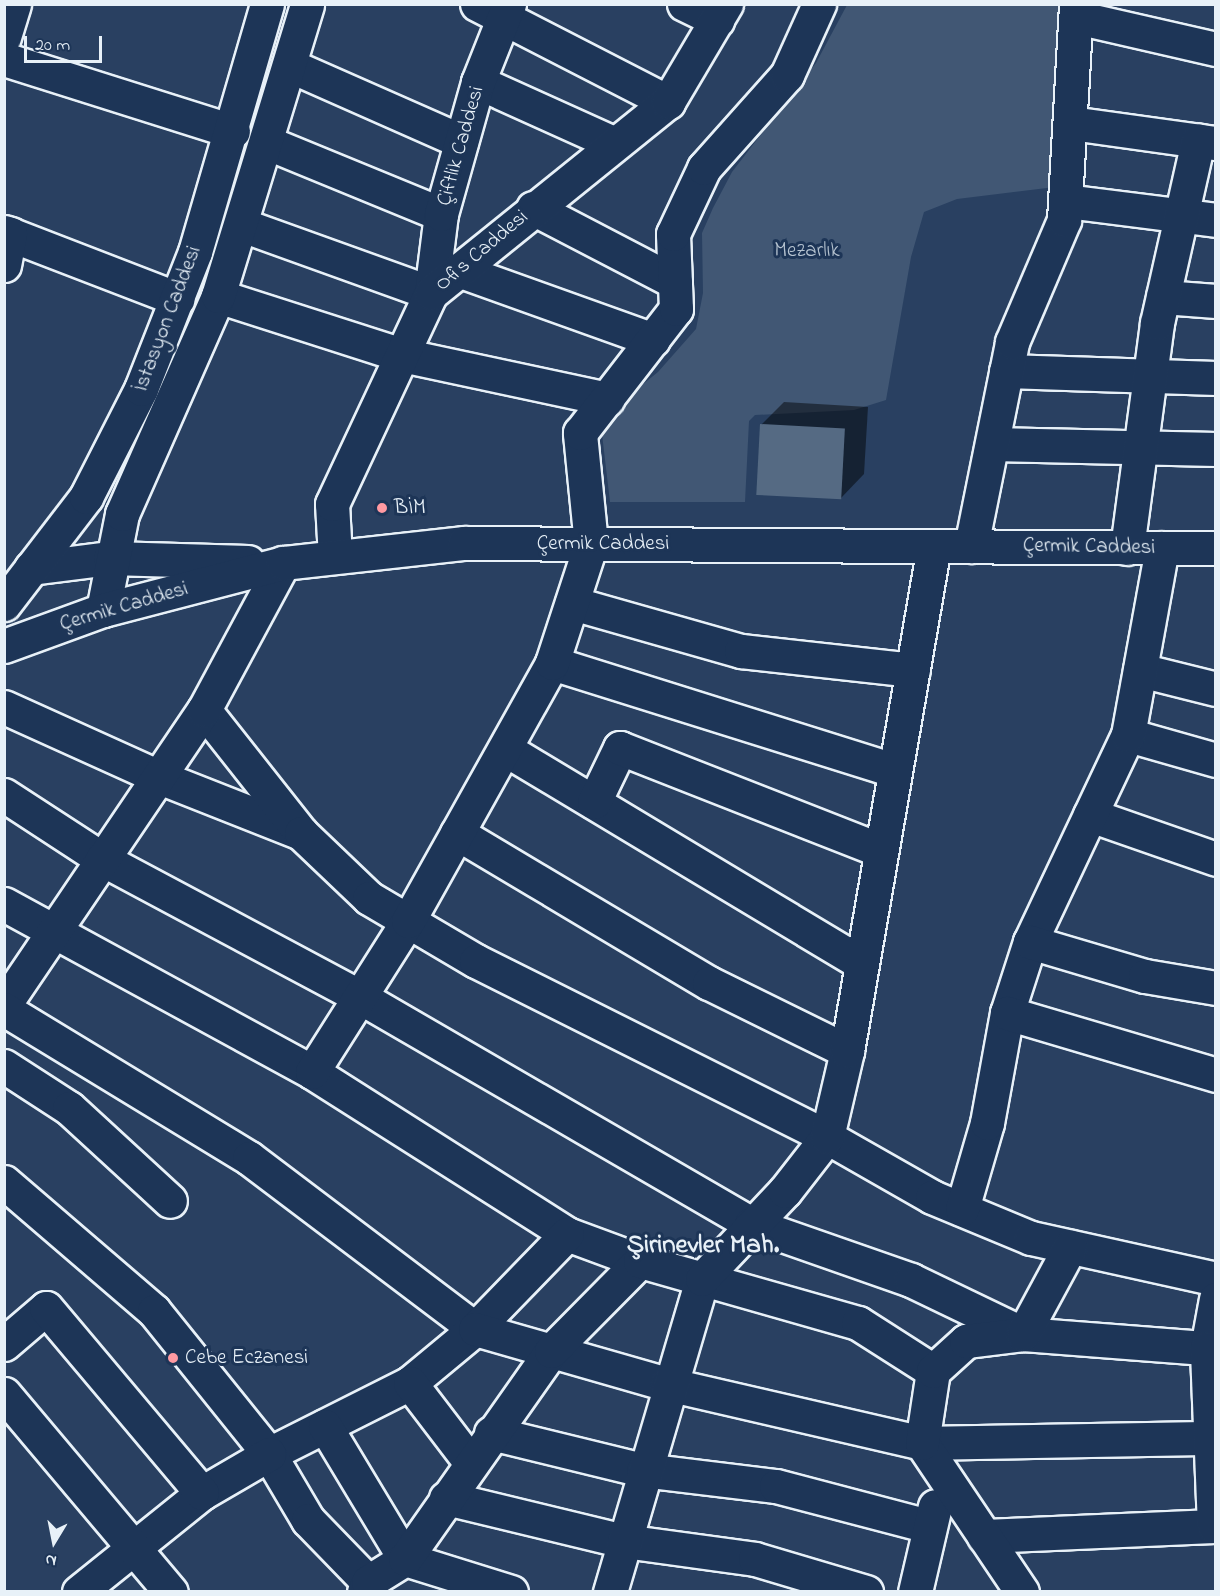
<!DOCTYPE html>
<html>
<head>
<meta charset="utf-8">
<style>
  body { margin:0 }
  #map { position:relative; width:1220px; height:1596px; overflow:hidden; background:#294061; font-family:"Indie Flower",sans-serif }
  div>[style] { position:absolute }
  .green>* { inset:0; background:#415774 }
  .shadow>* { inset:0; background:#0007 }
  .building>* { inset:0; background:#556a83; transform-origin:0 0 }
  .roads { filter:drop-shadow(2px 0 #e8f1f8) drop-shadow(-2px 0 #e8f1f8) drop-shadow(0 2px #e8f1f8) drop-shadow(0 -2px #e8f1f8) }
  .minor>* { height:33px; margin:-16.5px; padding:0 16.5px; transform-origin:16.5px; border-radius:16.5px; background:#1d3557 }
  .major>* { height:33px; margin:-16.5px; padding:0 16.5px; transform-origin:16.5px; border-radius:16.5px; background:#1d3557 }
  .dots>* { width:16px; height:16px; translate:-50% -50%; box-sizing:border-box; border:3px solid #1d3557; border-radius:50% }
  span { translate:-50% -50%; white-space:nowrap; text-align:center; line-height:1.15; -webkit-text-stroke:6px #1d3557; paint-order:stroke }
  .street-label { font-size:21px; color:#e8f1f8 }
  .park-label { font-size:21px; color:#b6c3d0 }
  .poi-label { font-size:21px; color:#e8f1f8 }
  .left { translate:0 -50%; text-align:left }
  .district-label { font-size:27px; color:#e8f1f8; font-weight:700 }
  .frame { position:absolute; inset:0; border:6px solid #e8f1f8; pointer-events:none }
  .north { position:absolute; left:24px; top:1512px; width:60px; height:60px; -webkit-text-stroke:4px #1d3557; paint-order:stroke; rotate:190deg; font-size:16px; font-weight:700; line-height:24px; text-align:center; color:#e8f1f8 }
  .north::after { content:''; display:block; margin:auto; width:21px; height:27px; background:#e8f1f8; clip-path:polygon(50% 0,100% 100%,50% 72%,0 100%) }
  .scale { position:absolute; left:24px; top:36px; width:78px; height:27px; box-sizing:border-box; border:3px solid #e8f1f8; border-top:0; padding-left:8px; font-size:18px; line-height:21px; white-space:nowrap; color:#e8f1f8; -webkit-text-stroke:4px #1d3557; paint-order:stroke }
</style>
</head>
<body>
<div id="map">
  <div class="green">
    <div style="clip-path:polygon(847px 5px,1064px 5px,1055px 187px,957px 199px,924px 212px,911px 257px,886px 400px,854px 410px,755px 415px,749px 421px,745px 502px,610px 502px,602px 434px,611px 410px,658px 372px,696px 329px,703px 293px,702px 233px,713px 208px,732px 172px,816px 63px)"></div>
  </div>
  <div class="shadow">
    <div style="clip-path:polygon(784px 402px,868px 407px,864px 474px,841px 498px,761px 425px)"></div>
  </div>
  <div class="building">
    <div style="left:760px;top:424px;width:85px;height:71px;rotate:3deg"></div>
  </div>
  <div class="roads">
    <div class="minor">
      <div style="left:477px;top:4px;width:215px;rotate:27.2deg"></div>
      <div style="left:684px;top:4px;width:37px;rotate:26deg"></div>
      <div style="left:1076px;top:17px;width:144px;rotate:12.9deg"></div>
      <div style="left:4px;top:37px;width:34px;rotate:-73deg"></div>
      <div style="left:4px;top:59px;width:240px;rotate:17.5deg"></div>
      <div style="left:291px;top:66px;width:186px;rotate:23.8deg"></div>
      <div style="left:478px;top:82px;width:150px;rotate:24.3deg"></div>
      <div style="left:1071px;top:123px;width:146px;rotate:7.9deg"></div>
      <div style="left:268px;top:143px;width:187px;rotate:22.3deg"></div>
      <div style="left:1066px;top:201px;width:151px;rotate:7.2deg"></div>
      <div style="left:533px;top:208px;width:160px;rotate:27.5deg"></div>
      <div style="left:242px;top:225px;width:201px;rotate:19.8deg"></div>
      <div style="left:431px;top:293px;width:80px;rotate:-82.8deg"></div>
      <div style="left:441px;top:214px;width:137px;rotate:-74.3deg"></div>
      <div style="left:478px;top:82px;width:84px;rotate:-68.3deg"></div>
      <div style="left:4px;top:232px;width:186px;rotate:21.1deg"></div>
      <div style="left:4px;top:265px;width:32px;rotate:-79deg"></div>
      <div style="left:458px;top:270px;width:207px;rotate:19.7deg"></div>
      <div style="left:218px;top:296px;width:193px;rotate:17.8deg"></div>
      <div style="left:402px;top:355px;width:210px;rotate:12.1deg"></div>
      <div style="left:1163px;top:297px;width:53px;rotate:4.3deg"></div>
      <div style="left:1006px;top:371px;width:210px;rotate:1.9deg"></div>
      <div style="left:992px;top:444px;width:224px;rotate:1.3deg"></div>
      <div style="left:971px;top:546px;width:208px;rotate:-78.6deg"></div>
      <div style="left:1012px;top:342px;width:133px;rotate:-66.9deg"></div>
      <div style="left:1064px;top:220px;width:216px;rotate:-86.8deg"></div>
      <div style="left:1127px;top:548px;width:227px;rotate:-82.4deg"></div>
      <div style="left:1157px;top:323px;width:187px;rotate:-77.3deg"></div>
      <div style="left:335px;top:557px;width:53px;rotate:-93.2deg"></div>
      <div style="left:332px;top:504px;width:233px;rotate:-64.9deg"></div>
      <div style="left:431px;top:293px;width:304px;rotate:-38.9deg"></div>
      <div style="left:668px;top:102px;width:114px;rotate:-59.4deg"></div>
      <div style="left:572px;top:603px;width:176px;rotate:15.9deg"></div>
      <div style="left:741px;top:651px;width:173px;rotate:6.3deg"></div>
      <div style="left:552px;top:663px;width:357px;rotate:17.4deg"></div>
      <div style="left:1140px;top:670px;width:78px;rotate:14deg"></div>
      <div style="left:4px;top:707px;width:170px;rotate:24.3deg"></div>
      <div style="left:159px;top:777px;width:153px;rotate:21.5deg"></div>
      <div style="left:204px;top:710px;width:157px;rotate:51.7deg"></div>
      <div style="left:301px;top:833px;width:94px;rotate:43.7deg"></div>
      <div style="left:369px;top:898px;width:124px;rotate:30.5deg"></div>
      <div style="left:476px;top:961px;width:393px;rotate:26.6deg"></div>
      <div style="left:827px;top:1137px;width:121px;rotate:29.7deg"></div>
      <div style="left:932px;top:1197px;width:107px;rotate:22.5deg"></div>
      <div style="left:1031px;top:1238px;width:189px;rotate:12.5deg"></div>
      <div style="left:1128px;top:735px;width:91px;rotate:15.9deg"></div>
      <div style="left:505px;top:749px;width:413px;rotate:31deg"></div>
      <div style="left:4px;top:795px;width:117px;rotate:33.1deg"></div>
      <div style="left:102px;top:859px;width:293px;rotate:28.1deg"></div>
      <div style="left:360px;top:997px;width:452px;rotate:30.1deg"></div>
      <div style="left:751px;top:1224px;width:170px;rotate:19.3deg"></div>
      <div style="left:911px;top:1280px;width:124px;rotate:25.7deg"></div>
      <div style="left:1023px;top:1334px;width:185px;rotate:4.4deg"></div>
      <div style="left:1207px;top:1348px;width:50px;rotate:-79.6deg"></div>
      <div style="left:594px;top:802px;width:60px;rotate:-64.3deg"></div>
      <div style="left:620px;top:748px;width:279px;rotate:21.4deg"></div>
      <div style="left:1090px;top:815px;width:133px;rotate:19.2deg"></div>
      <div style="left:457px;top:833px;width:293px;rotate:30.8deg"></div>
      <div style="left:709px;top:983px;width:154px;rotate:26.2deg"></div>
      <div style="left:4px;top:904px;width:351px;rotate:28.6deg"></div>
      <div style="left:312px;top:1072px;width:302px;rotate:32.4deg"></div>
      <div style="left:1030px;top:942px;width:229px;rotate:-64.7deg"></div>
      <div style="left:1128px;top:735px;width:190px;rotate:-79.7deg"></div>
      <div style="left:4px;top:1005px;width:356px;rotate:-55.9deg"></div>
      <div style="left:204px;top:710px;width:167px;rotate:-61.7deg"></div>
      <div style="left:4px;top:1009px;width:287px;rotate:31.3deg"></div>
      <div style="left:249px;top:1158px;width:283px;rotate:37.1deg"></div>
      <div style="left:475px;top:1329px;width:85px;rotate:140.3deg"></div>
      <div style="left:410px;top:1383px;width:158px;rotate:153.3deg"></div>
      <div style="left:269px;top:1454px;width:77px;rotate:59.4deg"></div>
      <div style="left:308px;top:1520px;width:86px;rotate:45.9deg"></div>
      <div style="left:1007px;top:1013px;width:75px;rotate:-72.1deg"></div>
      <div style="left:1030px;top:942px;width:120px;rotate:16.5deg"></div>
      <div style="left:1145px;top:976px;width:72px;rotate:9.6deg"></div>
      <div style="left:4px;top:1066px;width:77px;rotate:32.9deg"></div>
      <div style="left:69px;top:1108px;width:137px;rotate:42.6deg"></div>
      <div style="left:312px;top:1072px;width:179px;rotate:-57.6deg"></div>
      <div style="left:408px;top:921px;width:295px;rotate:-60.8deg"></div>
      <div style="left:552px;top:663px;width:125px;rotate:-71.9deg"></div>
      <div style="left:591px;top:544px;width:112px;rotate:-95.7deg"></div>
      <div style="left:580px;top:433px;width:157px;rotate:-52.3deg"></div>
      <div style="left:676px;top:309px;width:75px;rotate:-92.3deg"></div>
      <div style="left:673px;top:234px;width:73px;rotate:-64.8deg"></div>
      <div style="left:704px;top:168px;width:125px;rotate:-48.3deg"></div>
      <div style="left:787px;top:75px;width:78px;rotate:-65.7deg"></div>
      <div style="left:4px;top:1182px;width:198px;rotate:40.7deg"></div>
      <div style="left:154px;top:1311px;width:184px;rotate:51.2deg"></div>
      <div style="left:269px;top:1454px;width:78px;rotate:149.8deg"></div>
      <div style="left:202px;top:1493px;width:158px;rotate:141.2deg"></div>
      <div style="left:962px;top:1209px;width:90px;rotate:-73.8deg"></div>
      <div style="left:987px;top:1123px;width:112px;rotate:-79.7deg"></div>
      <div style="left:1007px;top:1013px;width:218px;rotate:16.5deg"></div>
      <div style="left:640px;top:1261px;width:78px;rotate:-159.7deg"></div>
      <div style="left:567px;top:1234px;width:132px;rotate:134.1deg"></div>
      <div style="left:475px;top:1329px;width:200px;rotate:16deg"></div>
      <div style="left:667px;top:1384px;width:262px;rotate:13deg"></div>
      <div style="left:922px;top:1443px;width:294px;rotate:-1deg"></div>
      <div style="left:4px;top:1344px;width:55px;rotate:-40.6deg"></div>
      <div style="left:46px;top:1308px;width:242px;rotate:49.9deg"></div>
      <div style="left:410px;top:1383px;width:101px;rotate:52.7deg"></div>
      <div style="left:4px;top:1394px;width:259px;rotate:49.9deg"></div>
      <div style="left:325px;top:1426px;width:155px;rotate:59deg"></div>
      <div style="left:405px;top:1559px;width:111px;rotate:17.3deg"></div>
      <div style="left:491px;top:1433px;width:156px;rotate:13.7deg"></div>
      <div style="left:643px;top:1470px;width:134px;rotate:6.9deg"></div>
      <div style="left:776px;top:1486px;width:158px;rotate:14.7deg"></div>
      <div style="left:446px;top:1498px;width:183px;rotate:13.6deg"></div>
      <div style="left:624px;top:1541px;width:132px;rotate:7.8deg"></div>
      <div style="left:755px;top:1559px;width:116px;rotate:16.6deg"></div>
      <div style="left:984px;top:1536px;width:230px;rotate:-2.5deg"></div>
      <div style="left:1214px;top:1526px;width:178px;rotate:-92.3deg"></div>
      <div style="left:364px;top:1592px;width:11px;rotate:-68deg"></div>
      <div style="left:368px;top:1582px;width:44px;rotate:-31.9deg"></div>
      <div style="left:405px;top:1559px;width:254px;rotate:-54.9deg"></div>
      <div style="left:551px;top:1351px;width:127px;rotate:-45.3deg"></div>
      <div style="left:640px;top:1261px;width:227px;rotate:15.9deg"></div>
      <div style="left:858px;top:1323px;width:89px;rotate:32.6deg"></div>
      <div style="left:610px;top:1592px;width:326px;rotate:-73.6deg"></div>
      <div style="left:702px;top:1279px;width:121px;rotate:-46.7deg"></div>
      <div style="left:785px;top:1191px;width:68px;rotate:-52.1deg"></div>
      <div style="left:827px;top:1137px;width:88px;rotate:-76.9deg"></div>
      <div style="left:847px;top:1051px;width:512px;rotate:-80.23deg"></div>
      <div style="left:915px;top:1592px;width:88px;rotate:-76.9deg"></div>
      <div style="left:1022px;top:1592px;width:179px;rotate:-123.9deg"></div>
      <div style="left:922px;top:1443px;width:73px;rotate:-81.3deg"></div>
      <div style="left:933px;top:1371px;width:45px;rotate:-42.3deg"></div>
      <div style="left:966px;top:1341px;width:57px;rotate:-7deg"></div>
      <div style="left:1023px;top:1334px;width:99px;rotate:-61.6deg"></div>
    </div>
    <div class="major">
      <div style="left:31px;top:568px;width:80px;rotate:-7.2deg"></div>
      <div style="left:110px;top:558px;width:138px;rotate:1.7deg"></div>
      <div style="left:4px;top:604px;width:135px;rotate:-52.5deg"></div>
      <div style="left:86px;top:497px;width:121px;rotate:-63deg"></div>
      <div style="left:141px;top:389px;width:147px;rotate:-68.5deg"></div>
      <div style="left:195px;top:252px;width:258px;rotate:-73.8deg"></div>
      <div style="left:103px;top:610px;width:98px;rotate:-78.8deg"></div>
      <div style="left:122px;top:514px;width:238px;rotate:-66.2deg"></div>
      <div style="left:218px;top:296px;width:305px;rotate:-73deg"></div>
      <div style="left:4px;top:646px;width:105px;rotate:-20deg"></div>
      <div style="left:103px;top:610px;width:186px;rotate:-14.6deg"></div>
      <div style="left:283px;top:563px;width:182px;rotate:-6.3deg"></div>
      <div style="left:464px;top:543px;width:752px;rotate:0.38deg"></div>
    </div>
  </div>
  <div class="dots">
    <div style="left:382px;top:508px;background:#ff9aa2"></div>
    <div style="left:173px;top:1358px;background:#ff9aa2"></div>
  </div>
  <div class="street-label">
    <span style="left:461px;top:146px;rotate:-74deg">Çiftlik Caddesi</span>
    <span style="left:482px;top:251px;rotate:-40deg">Ofis Caddesi</span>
    <span style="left:168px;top:319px;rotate:-69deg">İstasyon Caddesi</span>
    <span style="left:603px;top:544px">Çermik Caddesi</span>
    <span style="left:1089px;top:547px;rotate:1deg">Çermik Caddesi</span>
    <span style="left:124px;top:607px;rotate:-16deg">Çermik Caddesi</span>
  </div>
  <div class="park-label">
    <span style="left:807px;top:251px">Mezarlık</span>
  </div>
  <div class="poi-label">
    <span class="left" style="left:394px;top:508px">BİM</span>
    <span class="left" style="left:185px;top:1358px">Cebe Eczanesi</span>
  </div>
  <div class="district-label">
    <span style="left:703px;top:1246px">Şirinevler Mah.</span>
  </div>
  <div class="frame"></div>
  <div class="north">N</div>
  <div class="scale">20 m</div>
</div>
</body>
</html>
